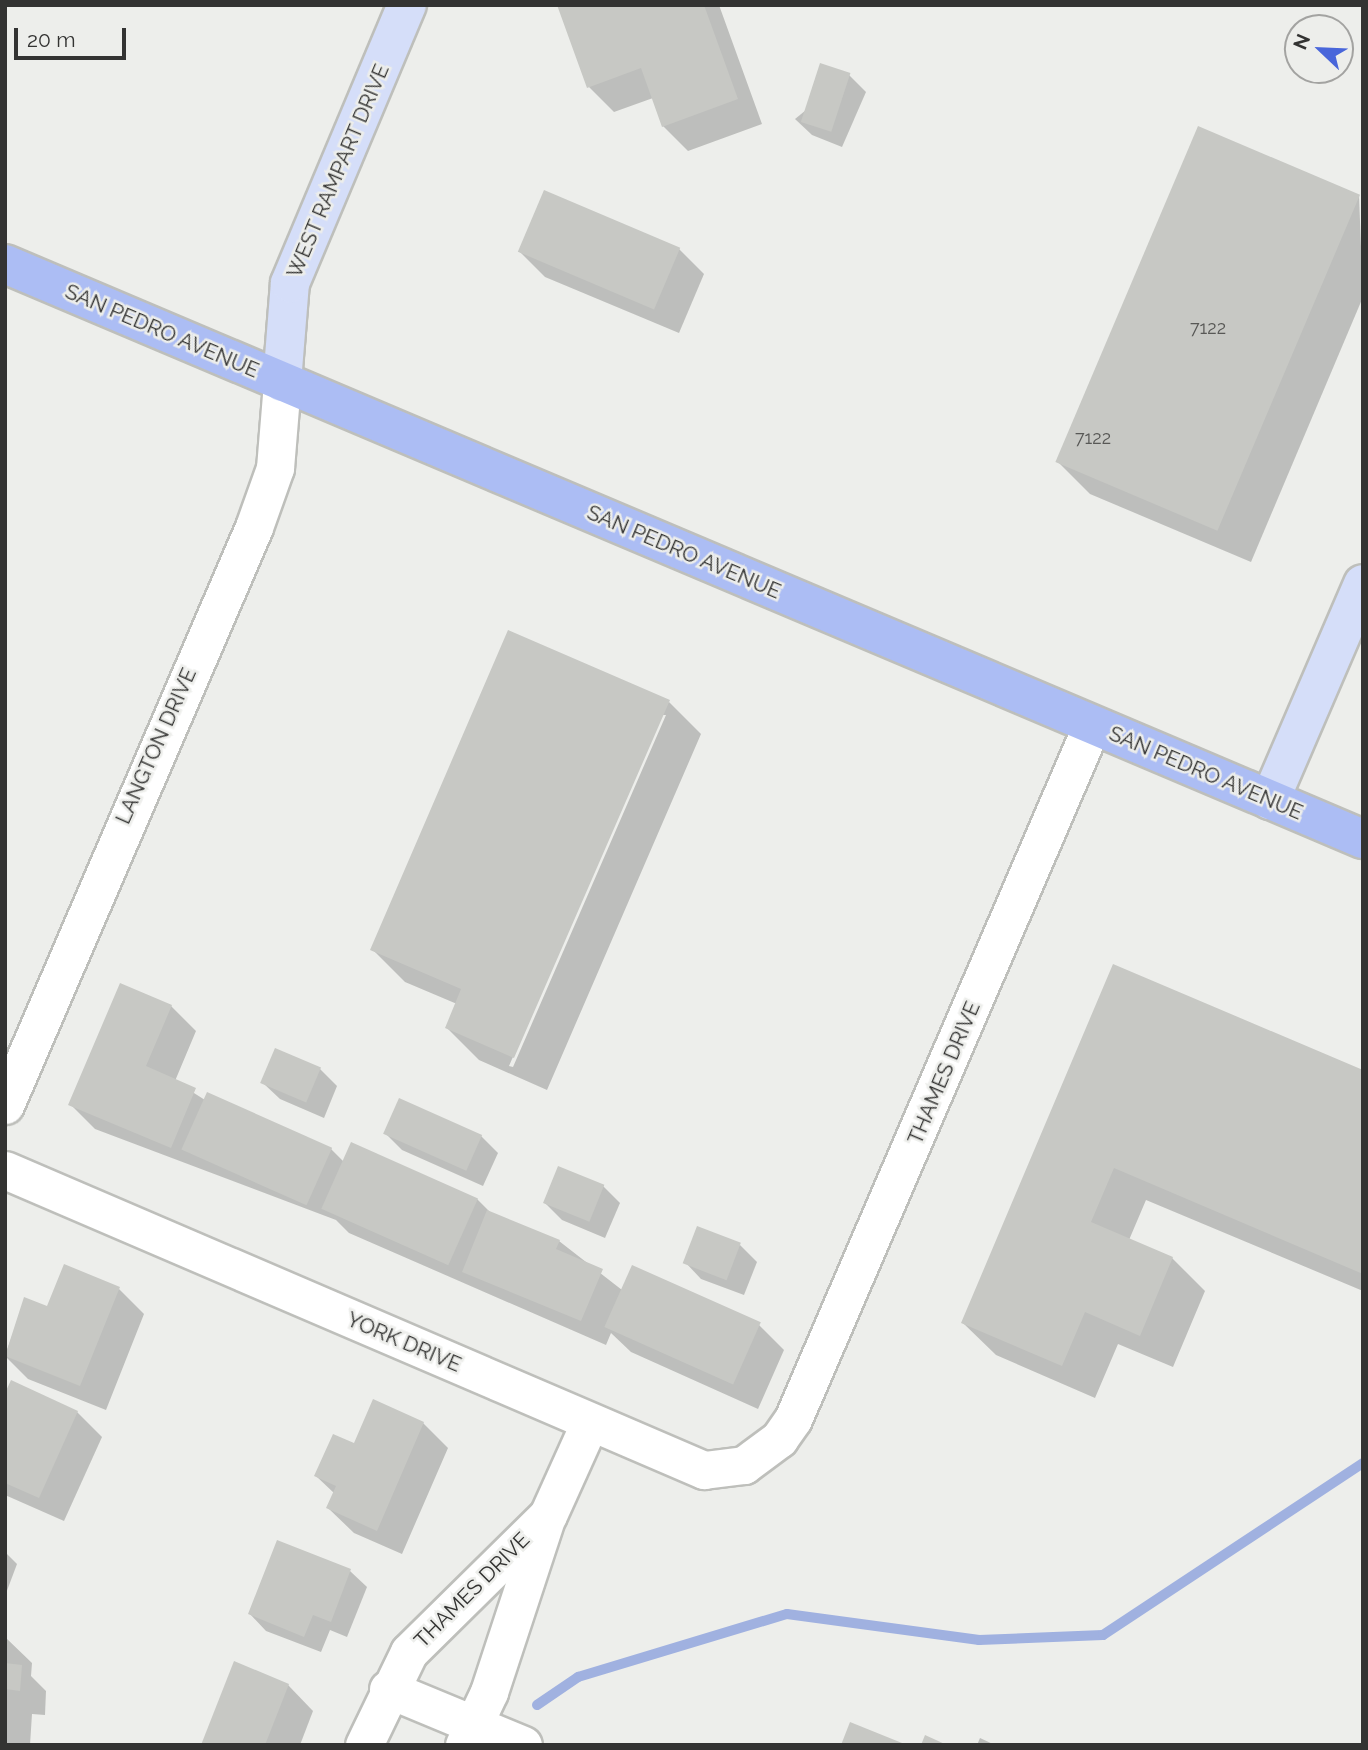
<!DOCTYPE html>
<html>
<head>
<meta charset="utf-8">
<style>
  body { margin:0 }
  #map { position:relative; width:1368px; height:1750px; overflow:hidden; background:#edeeeb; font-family:Raleway,sans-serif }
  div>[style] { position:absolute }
  .shadow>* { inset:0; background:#0003 }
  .stream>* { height:10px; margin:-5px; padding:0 5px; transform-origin:5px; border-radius:5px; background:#a0b1e0 }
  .building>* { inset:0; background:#c7c8c4; transform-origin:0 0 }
  .roads { filter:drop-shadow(2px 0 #bebfbb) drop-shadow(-2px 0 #bebfbb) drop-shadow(0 2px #bebfbb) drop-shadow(0 -2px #bebfbb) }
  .street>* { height:37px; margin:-18.5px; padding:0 18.5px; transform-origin:18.5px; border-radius:18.5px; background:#fff }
  .secondary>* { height:38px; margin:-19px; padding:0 19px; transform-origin:19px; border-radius:19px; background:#d5def9 }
  .primary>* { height:38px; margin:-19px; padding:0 19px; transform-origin:19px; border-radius:19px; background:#acbdf4 }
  span { translate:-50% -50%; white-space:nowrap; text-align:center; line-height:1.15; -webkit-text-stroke:5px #edeeeb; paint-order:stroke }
  .number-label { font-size:18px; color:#585856 }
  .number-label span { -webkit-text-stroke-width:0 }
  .street-label { font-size:21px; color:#333332 }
  .frame { position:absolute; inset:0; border:7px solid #333332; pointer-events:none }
  .north { position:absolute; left:1284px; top:14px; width:70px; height:70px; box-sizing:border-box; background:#edeeeb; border:2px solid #a3a3a1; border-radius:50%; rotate:293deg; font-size:19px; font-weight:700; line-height:28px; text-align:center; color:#333332 }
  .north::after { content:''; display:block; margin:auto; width:24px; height:32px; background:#4966da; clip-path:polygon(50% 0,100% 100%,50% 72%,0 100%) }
  .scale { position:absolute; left:14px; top:28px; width:112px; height:32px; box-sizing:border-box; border:4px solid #333332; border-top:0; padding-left:9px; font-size:21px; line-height:24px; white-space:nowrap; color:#333332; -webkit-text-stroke:5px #edeeeb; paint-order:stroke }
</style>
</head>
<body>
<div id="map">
  <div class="shadow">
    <div style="clip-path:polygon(560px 5px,719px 5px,762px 124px,688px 151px,663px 126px,653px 98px,614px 112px,589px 87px)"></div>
    <div style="clip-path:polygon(849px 75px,866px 92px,842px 147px,812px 135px,795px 119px)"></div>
    <div style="clip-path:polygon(1359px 196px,1363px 297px,1251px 562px,1090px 494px,1058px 462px)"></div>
    <div style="clip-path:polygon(679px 249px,704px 274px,679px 333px,545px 277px,520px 252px)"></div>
    <div style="clip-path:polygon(evenodd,669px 702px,701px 734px,547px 1090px,479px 1060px,447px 1028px,457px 1004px,405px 982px,372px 949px,669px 702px,662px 715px,666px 715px,513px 1067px,509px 1066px,662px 715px)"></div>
    <div style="clip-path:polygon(1114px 967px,1363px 1072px,1363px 1291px,1146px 1200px,1129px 1240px,1172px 1258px,1205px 1291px,1173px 1367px,1118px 1344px,1095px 1398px,996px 1355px,963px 1323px)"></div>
    <div style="clip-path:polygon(171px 1006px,196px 1031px,175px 1081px,205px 1100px,331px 1149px,344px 1162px,477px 1199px,492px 1214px,559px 1241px,622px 1290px,759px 1325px,784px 1350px,758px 1409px,631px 1352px,611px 1333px,606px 1345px,349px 1233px,336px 1220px,95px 1129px,70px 1104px)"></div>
    <div style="clip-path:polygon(320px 1069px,337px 1086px,324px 1118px,280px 1099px,263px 1083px)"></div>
    <div style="clip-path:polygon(385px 1133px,481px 1136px,498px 1153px,483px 1186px,402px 1150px)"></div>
    <div style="clip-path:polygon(603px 1186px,620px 1203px,605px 1238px,562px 1220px,545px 1203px)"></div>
    <div style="clip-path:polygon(740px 1245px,757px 1262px,744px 1295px,701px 1279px,685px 1262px)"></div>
    <div style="clip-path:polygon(119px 1289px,144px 1314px,106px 1410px,28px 1379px,5px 1356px,25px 1299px,48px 1308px)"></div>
    <div style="clip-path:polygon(5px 1397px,77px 1412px,102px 1437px,64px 1521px,5px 1495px)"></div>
    <div style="clip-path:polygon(423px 1423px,448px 1448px,402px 1554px,354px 1533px,328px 1508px,335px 1494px,316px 1476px,355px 1446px)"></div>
    <div style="clip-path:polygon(5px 1552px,17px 1564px,5px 1596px)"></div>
    <div style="clip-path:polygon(350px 1571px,367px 1587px,347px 1637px,330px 1630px,321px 1652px,266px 1631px,250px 1614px)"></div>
    <div style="clip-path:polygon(5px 1637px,32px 1663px,31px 1676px,46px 1691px,45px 1715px,32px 1714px,30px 1745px,5px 1745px)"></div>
    <div style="clip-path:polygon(288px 1685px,313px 1711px,300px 1745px,203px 1745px)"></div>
    <div style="clip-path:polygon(980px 1738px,995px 1745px,977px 1745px)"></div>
  </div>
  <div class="stream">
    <div style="left:537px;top:1705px;width:50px;rotate:-34.3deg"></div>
    <div style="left:578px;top:1677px;width:218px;rotate:-16.8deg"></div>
    <div style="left:787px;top:1614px;width:194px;rotate:7.7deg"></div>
    <div style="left:979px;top:1640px;width:124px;rotate:-2.3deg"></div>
    <div style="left:1103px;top:1635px;width:312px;rotate:-33.5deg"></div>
  </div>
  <div class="building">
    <div style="clip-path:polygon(557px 5px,704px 5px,738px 99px,662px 127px,641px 68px,587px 88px)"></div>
    <div style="left:820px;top:63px;width:32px;height:62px;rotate:18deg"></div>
    <div style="left:1198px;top:126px;width:176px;height:365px;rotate:23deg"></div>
    <div style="left:544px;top:190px;width:148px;height:67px;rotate:23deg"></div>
    <div style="clip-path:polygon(508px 630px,670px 700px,514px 1058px,445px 1028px,461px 989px,370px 950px)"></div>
    <div style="clip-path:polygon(1113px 964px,1363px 1070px,1363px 1274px,1114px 1168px,1091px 1222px,1173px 1257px,1140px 1336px,1085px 1312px,1062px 1366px,961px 1323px)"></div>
    <div style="clip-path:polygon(120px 983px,172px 1005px,146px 1066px,196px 1088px,171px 1148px,68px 1105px)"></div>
    <div style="left:275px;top:1048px;width:50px;height:38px;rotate:23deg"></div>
    <div style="left:207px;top:1092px;width:137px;height:63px;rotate:24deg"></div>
    <div style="left:399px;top:1098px;width:91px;height:39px;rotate:24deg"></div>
    <div style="left:351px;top:1142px;width:139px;height:73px;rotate:24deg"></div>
    <div style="left:558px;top:1166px;width:50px;height:40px;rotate:22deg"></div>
    <div style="clip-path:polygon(487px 1210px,560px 1240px,556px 1249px,603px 1269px,581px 1321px,462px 1272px)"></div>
    <div style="left:697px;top:1226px;width:47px;height:40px;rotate:21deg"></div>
    <div style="clip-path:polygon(64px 1264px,120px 1287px,80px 1386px,5px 1356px,24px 1297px,47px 1306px)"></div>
    <div style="left:632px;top:1265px;width:141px;height:68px;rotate:24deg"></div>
    <div style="clip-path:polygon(11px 1380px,78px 1411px,39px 1498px,5px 1483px,5px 1393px)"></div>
    <div style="clip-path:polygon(373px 1399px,424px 1422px,377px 1531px,326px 1508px,336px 1486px,314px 1476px,333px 1434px,354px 1443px)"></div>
    <div style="clip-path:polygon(277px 1540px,351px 1569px,331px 1622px,313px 1615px,304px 1637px,248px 1614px)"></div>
    <div style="clip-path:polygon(234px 1661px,289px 1684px,265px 1745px,201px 1745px)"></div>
    <div style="clip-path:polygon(5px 1663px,22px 1665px,20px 1691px,5px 1689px)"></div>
    <div style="clip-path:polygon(850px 1722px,907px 1745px,841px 1745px)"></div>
    <div style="clip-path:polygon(925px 1735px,947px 1745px,921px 1745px)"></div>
  </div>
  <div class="roads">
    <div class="street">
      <div style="left:5px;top:1105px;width:629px;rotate:-66.69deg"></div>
      <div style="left:254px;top:527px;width:63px;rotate:-70.4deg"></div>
      <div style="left:275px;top:468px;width:86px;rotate:-85.3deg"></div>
      <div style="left:5px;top:1170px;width:761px;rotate:23.23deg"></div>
      <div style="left:704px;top:1470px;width:40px;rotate:-7.1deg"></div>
      <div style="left:744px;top:1465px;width:44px;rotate:-36.6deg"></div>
      <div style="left:779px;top:1439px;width:24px;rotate:-55deg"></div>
      <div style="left:793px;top:1419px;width:756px;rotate:-66.69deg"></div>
      <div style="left:388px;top:1689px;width:146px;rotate:22.5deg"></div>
      <div style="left:364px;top:1745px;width:103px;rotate:-64.2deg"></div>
      <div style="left:409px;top:1652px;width:195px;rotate:-44.6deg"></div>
      <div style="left:548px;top:1515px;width:102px;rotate:-65.7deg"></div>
      <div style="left:464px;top:1745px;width:59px;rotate:-64.7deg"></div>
      <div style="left:489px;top:1692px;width:179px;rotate:-71.8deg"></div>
    </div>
    <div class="secondary">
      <div style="left:282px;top:382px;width:99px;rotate:-85.4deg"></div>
      <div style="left:290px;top:283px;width:302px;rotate:-67.2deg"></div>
      <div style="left:1270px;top:800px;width:235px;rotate:-66.7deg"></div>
    </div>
    <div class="primary">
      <div style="left:5px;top:264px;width:1475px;rotate:22.95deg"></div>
    </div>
  </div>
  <div class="number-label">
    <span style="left:1208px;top:328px">7122</span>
    <span style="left:1093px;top:438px">7122</span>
  </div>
  <div class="street-label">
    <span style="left:338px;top:171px;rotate:-67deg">WEST RAMPART DRIVE</span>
    <span style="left:162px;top:331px;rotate:23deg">SAN PEDRO AVENUE</span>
    <span style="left:684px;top:552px;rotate:23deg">SAN PEDRO AVENUE</span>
    <span style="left:156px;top:746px;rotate:-66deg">LANGTON DRIVE</span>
    <span style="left:1206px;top:773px;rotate:23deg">SAN PEDRO AVENUE</span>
    <span style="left:944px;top:1073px;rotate:-67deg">THAMES DRIVE</span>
    <span style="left:404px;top:1342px;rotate:23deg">YORK DRIVE</span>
    <span style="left:472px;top:1590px;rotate:-45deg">THAMES DRIVE</span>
  </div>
  <div class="frame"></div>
  <div class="north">N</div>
  <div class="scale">20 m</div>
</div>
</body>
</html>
